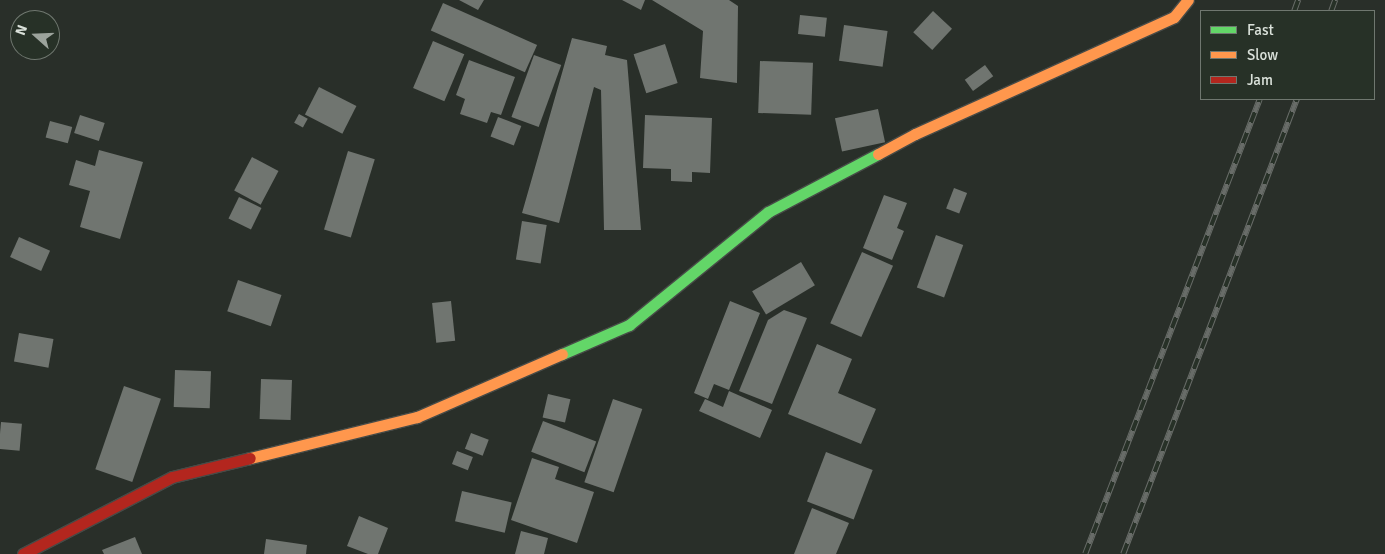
<!DOCTYPE html>
<html>
<head>
<meta charset="utf-8">
<style>
  body { margin:0 }
  #map { position:relative; width:1385px; height:554px; overflow:hidden; background:#292f29; font-family:Signika,sans-serif }
  div>[style] { position:absolute }
  .building>* { inset:0; background:#707570; transform-origin:0 0 }
  .roads { filter:drop-shadow(1px 0 #474b47) drop-shadow(-1px 0 #474b47) drop-shadow(0 1px #474b47) drop-shadow(0 -1px #474b47) }
  .fast>* { height:11px; margin:-5.5px; padding:0 5.5px; transform-origin:5.5px; border-radius:5.5px; background:#63d668 }
  .slow>* { height:11px; margin:-5.5px; padding:0 5.5px; transform-origin:5.5px; border-radius:5.5px; background:#ff974d }
  .jam>* { height:11px; margin:-5.5px; padding:0 5.5px; transform-origin:5.5px; border-radius:5.5px; background:#b3261e }
  .rail>* { height:5.5px; margin-top:-2.75px; transform-origin:0; background:repeating-linear-gradient(90deg,#273127 0 11px,#686c68 0 22px); box-sizing:border-box; border-block:1px solid #686c68 }
  span { translate:-50% -50%; white-space:nowrap; text-align:center; line-height:1.15; -webkit-text-stroke:5px #273127; paint-order:stroke }
  .legend { position:absolute; left:1200px; top:10px; width:175px; height:90px; box-sizing:border-box; background:#273127; border:1px solid #6f776f; margin:0; padding:6px 9px; list-style:none; font-size:15px; color:#dae1da }
  .legend li { display:flex; align-items:center; gap:10px; height:25px }
  .legend b { width:25px; border:1px solid #6f776f }
  .north { position:absolute; left:10px; top:10px; width:50px; height:50px; box-sizing:border-box; background:#273127; border:1px solid #6f776f; border-radius:50%; rotate:290deg; font-size:14px; font-weight:700; line-height:20px; text-align:center; color:#dae1da }
  .north::after { content:''; display:block; margin:auto; width:18px; height:22px; background:#9ca39c; clip-path:polygon(50% 0,100% 100%,50% 72%,0 100%) }
</style>
</head>
<body>
<div id="map">
  <div class="building">
    <div style="clip-path:polygon(459px 0,484px 0,478px 10px)"></div>
    <div style="clip-path:polygon(622px 0,645px 0,641px 10px)"></div>
    <div style="clip-path:polygon(652px 0,729px 0,738px 6px,737px 83px,700px 78px,703px 31px)"></div>
    <div style="left:443px;top:3px;width:103px;height:30px;rotate:24deg"></div>
    <div style="left:933px;top:11px;width:26px;height:29px;rotate:43deg"></div>
    <div style="left:800px;top:15px;width:27px;height:19px;rotate:6deg"></div>
    <div style="left:844px;top:25px;width:44px;height:36px;rotate:8deg"></div>
    <div style="clip-path:polygon(572px 38px,607px 46px,605px 55px,627px 60px,641px 230px,604px 230px,601px 90px,594px 87px,559px 223px,522px 213px)"></div>
    <div style="left:433px;top:41px;width:34px;height:51px;rotate:23deg"></div>
    <div style="left:665px;top:44px;width:41px;height:33px;rotate:72deg"></div>
    <div style="left:534px;top:55px;width:29px;height:66px;rotate:20deg"></div>
    <div style="clip-path:polygon(469px 60px,515px 77px,501px 115px,491px 112px,487px 123px,460px 114px,465px 99px,456px 95px)"></div>
    <div style="left:760px;top:61px;width:53px;height:52px;rotate:2deg"></div>
    <div style="left:985px;top:65px;width:14px;height:25px;rotate:54deg"></div>
    <div style="left:319px;top:87px;width:42px;height:31px;rotate:27deg"></div>
    <div style="left:878px;top:109px;width:34px;height:44px;rotate:78deg"></div>
    <div style="left:299px;top:114px;width:10px;height:10px;rotate:29deg"></div>
    <div style="left:80px;top:115px;width:26px;height:19px;rotate:18deg"></div>
    <div style="clip-path:polygon(645px 115px,712px 118px,710px 173px,692px 172px,692px 182px,671px 181px,671px 169px,643px 168px)"></div>
    <div style="left:498px;top:117px;width:25px;height:21px;rotate:21deg"></div>
    <div style="left:50px;top:121px;width:23px;height:17px;rotate:15deg"></div>
    <div style="clip-path:polygon(99px 150px,143px 162px,120px 239px,80px 227px,90px 191px,69px 185px,76px 160px,95px 166px)"></div>
    <div style="left:348px;top:151px;width:28px;height:82px;rotate:17deg"></div>
    <div style="left:252px;top:157px;width:30px;height:38px;rotate:28deg"></div>
    <div style="left:954px;top:188px;width:14px;height:22px;rotate:21deg"></div>
    <div style="clip-path:polygon(884px 195px,907px 203px,897px 228px,904px 231px,892px 260px,863px 248px)"></div>
    <div style="left:239px;top:197px;width:25px;height:24px;rotate:26deg"></div>
    <div style="left:522px;top:221px;width:25px;height:39px;rotate:9deg"></div>
    <div style="left:936px;top:235px;width:29px;height:56px;rotate:20deg"></div>
    <div style="left:19px;top:237px;width:34px;height:22px;rotate:24deg"></div>
    <div style="left:862px;top:252px;width:34px;height:78px;rotate:24deg"></div>
    <div style="left:801px;top:262px;width:27px;height:57px;rotate:59deg"></div>
    <div style="left:238px;top:280px;width:46px;height:33px;rotate:19deg"></div>
    <div style="left:451px;top:301px;width:40px;height:19px;rotate:84deg"></div>
    <div style="clip-path:polygon(730px 301px,760px 313px,729px 390px,714px 384px,708px 399px,694px 393px)"></div>
    <div style="clip-path:polygon(784px 310px,807px 318px,772px 404px,739px 391px,768px 320px)"></div>
    <div style="left:19px;top:333px;width:35px;height:29px;rotate:10deg"></div>
    <div style="clip-path:polygon(817px 344px,852px 359px,838px 393px,876px 409px,861px 444px,788px 414px)"></div>
    <div style="left:175px;top:370px;width:36px;height:37px;rotate:2deg"></div>
    <div style="left:261px;top:379px;width:31px;height:40px;rotate:2deg"></div>
    <div style="left:124px;top:386px;width:39px;height:88px;rotate:19deg"></div>
    <div style="clip-path:polygon(729px 391px,772px 410px,760px 438px,699px 411px,705px 399px,723px 407px)"></div>
    <div style="left:548px;top:394px;width:23px;height:24px;rotate:13deg"></div>
    <div style="left:613px;top:399px;width:31px;height:88px;rotate:19deg"></div>
    <div style="left:543px;top:421px;width:57px;height:33px;rotate:21deg"></div>
    <div style="left:1px;top:422px;width:21px;height:27px;rotate:5deg"></div>
    <div style="left:471px;top:433px;width:19px;height:17px;rotate:21deg"></div>
    <div style="left:457px;top:451px;width:17px;height:14px;rotate:21deg"></div>
    <div style="left:826px;top:452px;width:50px;height:53px;rotate:21deg"></div>
    <div style="clip-path:polygon(532px 458px,559px 467px,555px 479px,594px 492px,577px 543px,511px 520px)"></div>
    <div style="left:462px;top:491px;width:51px;height:31px;rotate:13deg"></div>
    <div style="clip-path:polygon(812px 508px,849px 523px,836px 554px,794px 554px)"></div>
    <div style="clip-path:polygon(359px 516px,388px 528px,378px 554px,368px 554px,347px 546px)"></div>
    <div style="clip-path:polygon(521px 531px,548px 538px,544px 554px,515px 554px)"></div>
    <div style="clip-path:polygon(135px 537px,142px 554px,104px 554px,102px 550px)"></div>
    <div style="clip-path:polygon(266px 539px,307px 545px,306px 554px,264px 554px)"></div>
  </div>
  <div class="roads">
    <div class="fast">
      <div style="left:562px;top:354px;width:73px;rotate:-23.4deg"></div>
      <div style="left:629px;top:325px;width:179px;rotate:-39.1deg"></div>
      <div style="left:768px;top:212px;width:124px;rotate:-27.8deg"></div>
    </div>
    <div class="slow">
      <div style="left:878px;top:154px;width:42px;rotate:-28.4deg"></div>
      <div style="left:915px;top:134px;width:284px;rotate:-24.3deg"></div>
      <div style="left:1174px;top:17px;width:22px;rotate:-51deg"></div>
      <div style="left:250px;top:458px;width:172px;rotate:-13.8deg"></div>
      <div style="left:417px;top:417px;width:158px;rotate:-23.5deg"></div>
    </div>
    <div class="jam">
      <div style="left:23px;top:554px;width:168px;rotate:-27.3deg"></div>
      <div style="left:172px;top:477px;width:80px;rotate:-13.7deg"></div>
    </div>
  </div>
  <div class="rail">
    <div style="left:1294px;top:11px;width:12px;rotate:-70deg"></div>
    <div style="left:1331px;top:11px;width:12px;rotate:-70deg"></div>
    <div style="left:1085px;top:554px;width:487px;rotate:-69deg"></div>
    <div style="left:1123px;top:554px;width:487px;rotate:-69.1deg"></div>
  </div>
  <ul class="legend">
  <li><b style="height:6px;background:#63d668"></b>Fast</li>
  <li><b style="height:6px;background:#ff974d"></b>Slow</li>
  <li><b style="height:6px;background:#b3261e"></b>Jam</li>
  </ul>
  <div class="north">N</div>
</div>
</body>
</html>
